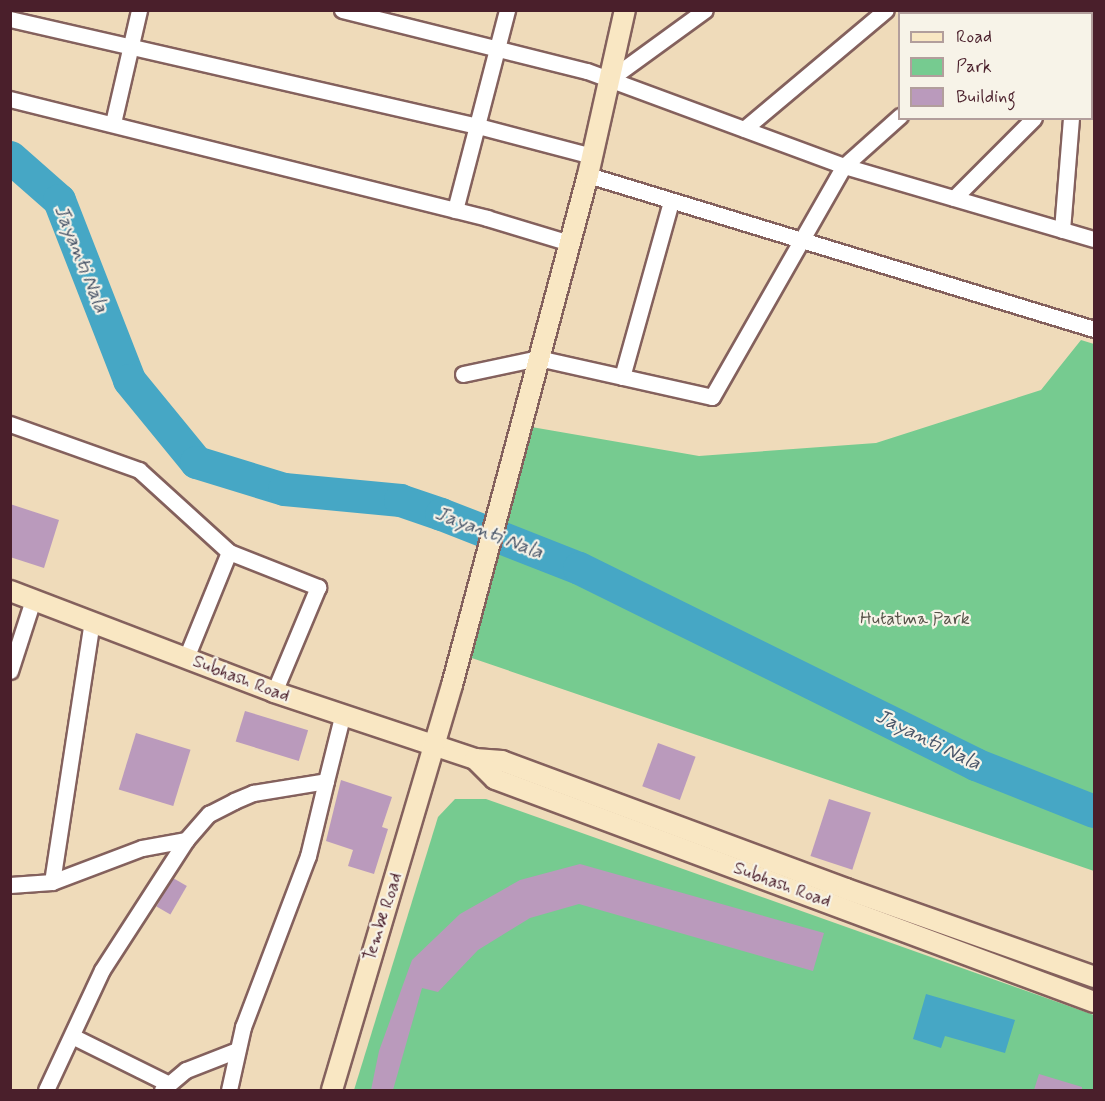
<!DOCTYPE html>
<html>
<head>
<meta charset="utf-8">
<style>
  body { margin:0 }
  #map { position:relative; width:1105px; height:1101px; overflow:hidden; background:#efdbba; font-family:Mynerve,sans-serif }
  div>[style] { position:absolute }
  .green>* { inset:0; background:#76cb90 }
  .water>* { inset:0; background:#46a7c5 }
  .river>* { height:33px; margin:-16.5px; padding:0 16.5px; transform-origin:16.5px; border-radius:16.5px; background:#46a7c5 }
  .building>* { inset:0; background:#ba9abc; transform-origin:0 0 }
  .roads { filter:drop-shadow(2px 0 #84615d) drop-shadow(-2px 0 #84615d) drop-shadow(0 2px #84615d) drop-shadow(0 -2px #84615d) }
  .street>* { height:15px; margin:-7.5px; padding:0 7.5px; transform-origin:7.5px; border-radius:7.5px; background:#fff }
  .secondary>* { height:20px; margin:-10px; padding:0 10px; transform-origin:10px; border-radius:10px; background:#f9e7c3 }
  span { translate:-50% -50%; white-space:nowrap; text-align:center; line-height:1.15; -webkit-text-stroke:4.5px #f7f3e8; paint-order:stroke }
  .park-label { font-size:18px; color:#575349 }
  .street-label { font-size:18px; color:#4a1f2b }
  .water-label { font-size:20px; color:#485569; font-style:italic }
  .frame { position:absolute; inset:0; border:12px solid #4a1f2b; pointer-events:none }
  .legend { position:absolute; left:898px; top:12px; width:195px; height:108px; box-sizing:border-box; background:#f7f3e8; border:2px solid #b29e9c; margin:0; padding:8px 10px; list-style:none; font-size:18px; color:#4a1f2b }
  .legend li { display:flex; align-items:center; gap:12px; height:30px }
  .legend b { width:30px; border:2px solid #b29e9c }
</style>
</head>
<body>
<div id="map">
  <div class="green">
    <div style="clip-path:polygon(1081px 340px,1094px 344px,1094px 871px,460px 654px,520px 425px,699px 456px,876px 443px,1041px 390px)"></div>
    <div style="clip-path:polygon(455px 799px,486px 799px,1094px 1015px,1094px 1090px,354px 1090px,438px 817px)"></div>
  </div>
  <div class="water">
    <div style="clip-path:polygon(926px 994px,1015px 1020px,1005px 1053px,945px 1036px,941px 1048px,913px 1039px)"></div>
  </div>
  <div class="river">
    <div style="left:10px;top:157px;width:65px;rotate:41.3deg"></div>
    <div style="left:59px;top:200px;width:193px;rotate:68.7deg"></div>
    <div style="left:129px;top:380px;width:106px;rotate:50.7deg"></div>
    <div style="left:196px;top:462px;width:92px;rotate:17.1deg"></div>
    <div style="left:284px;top:489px;width:117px;rotate:5.4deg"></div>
    <div style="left:400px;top:500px;width:43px;rotate:18.9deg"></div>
    <div style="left:441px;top:514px;width:148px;rotate:21.4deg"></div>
    <div style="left:579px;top:568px;width:442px;rotate:26.3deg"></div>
    <div style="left:975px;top:764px;width:128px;rotate:21.6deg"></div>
  </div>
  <div class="building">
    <div style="clip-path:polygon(10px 504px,59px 520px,44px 568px,10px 557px)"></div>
    <div style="left:245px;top:711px;width:66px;height:32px;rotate:17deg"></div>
    <div style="left:136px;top:733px;width:57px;height:59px;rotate:17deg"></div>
    <div style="left:658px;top:743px;width:40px;height:46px;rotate:20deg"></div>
    <div style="clip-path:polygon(341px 780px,392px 797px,382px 827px,388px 829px,374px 874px,348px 866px,353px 850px,326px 841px)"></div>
    <div style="left:829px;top:799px;width:44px;height:60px;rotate:18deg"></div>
    <div style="clip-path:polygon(580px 864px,824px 933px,813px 971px,579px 904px,530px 918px,478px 950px,438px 992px,422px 988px,393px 1090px,371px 1090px,379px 1051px,412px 960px,460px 914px,520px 880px)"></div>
    <div style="left:173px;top:878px;width:16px;height:33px;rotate:30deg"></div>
    <div style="clip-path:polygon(1039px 1074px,1082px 1087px,1082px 1090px,1034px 1090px)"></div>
  </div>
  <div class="roads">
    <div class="street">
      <div style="left:342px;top:10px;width:252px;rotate:14deg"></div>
      <div style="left:587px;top:71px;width:274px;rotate:20.3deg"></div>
      <div style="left:844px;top:166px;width:260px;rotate:16.3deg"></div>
      <div style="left:1005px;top:14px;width:5px;rotate:-53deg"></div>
      <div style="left:10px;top:19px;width:480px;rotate:12.9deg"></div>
      <div style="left:478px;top:126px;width:118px;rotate:14.7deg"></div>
      <div style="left:1092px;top:53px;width:7px;rotate:-74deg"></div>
      <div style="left:610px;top:79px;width:117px;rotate:-36deg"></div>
      <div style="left:10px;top:99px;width:492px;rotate:14deg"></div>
      <div style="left:487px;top:218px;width:87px;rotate:16.8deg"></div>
      <div style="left:113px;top:123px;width:116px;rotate:-77deg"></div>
      <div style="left:744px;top:129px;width:185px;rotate:-40deg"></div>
      <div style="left:588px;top:175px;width:529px;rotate:16.93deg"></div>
      <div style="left:954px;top:198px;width:113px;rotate:-45deg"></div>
      <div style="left:455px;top:210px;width:207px;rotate:-75.4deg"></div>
      <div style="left:1062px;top:230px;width:112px;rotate:-85.4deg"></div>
      <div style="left:463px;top:374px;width:77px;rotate:-12deg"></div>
      <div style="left:538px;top:358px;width:178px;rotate:12.6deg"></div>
      <div style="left:712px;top:397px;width:266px;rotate:-60.3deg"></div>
      <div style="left:844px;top:166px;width:75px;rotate:-41.8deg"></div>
      <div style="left:622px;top:377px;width:183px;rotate:-74.4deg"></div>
      <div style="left:10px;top:424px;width:137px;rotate:19.6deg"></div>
      <div style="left:139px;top:470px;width:122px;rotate:42.3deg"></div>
      <div style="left:229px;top:552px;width:114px;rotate:112.1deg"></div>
      <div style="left:229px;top:552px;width:96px;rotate:21.5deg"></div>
      <div style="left:318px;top:587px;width:114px;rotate:112.7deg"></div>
      <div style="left:10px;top:671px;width:75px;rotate:-72.1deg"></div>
      <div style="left:52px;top:882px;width:263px;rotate:-81.3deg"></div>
      <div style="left:10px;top:885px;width:42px;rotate:-4.1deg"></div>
      <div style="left:52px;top:882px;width:96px;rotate:-20.7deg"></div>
      <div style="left:142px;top:848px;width:45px;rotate:-10.3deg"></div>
      <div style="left:72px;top:1036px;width:106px;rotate:26.3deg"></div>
      <div style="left:46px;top:1090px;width:132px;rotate:-65deg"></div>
      <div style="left:102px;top:970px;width:155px;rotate:-57.1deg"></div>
      <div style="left:186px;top:840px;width:35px;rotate:-49deg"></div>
      <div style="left:209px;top:814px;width:28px;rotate:-27deg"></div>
      <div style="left:234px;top:801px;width:21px;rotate:-23deg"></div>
      <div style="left:253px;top:793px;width:74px;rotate:-9.3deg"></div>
      <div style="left:326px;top:781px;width:70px;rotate:-76deg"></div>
      <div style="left:162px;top:1090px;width:31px;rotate:-40deg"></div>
      <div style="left:186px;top:1070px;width:55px;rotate:-21.4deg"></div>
      <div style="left:229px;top:1090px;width:65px;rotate:-77.5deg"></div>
      <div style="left:243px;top:1027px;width:183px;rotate:-69.2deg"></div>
      <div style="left:308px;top:856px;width:77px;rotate:-76.5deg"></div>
    </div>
    <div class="secondary">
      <div style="left:10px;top:591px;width:283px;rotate:20.9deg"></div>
      <div style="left:274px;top:692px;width:212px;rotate:18.4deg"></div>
      <div style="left:475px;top:759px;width:27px;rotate:4deg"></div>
      <div style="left:502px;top:761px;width:367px;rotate:20.4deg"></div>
      <div style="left:846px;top:889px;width:263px;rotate:19.5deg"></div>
      <div style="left:475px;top:759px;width:28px;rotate:45deg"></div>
      <div style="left:495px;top:779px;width:639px;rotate:20.42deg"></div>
      <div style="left:332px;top:1090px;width:422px;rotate:-73.5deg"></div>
      <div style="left:452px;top:685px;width:528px;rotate:-75.07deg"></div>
      <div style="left:588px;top:175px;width:169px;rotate:-77.4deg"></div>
    </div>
  </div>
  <div class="park-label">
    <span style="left:915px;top:619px">Hutatma Park</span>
  </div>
  <div class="street-label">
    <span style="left:241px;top:679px;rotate:21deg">Subhash Road</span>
    <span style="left:782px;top:885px;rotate:20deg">Subhash Road</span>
    <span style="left:383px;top:917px;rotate:-72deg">Tembe Road</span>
  </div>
  <div class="water-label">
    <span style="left:81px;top:259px;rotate:68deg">Jayanti Nala</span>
    <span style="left:489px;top:533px;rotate:21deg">Jayanti Nala</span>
    <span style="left:928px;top:740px;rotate:26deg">Jayanti Nala</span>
  </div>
  <div class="frame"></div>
  <ul class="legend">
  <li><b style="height:8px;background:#f9e7c3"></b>Road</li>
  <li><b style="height:16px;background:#76cb90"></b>Park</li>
  <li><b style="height:16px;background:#ba9abc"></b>Building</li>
  </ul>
</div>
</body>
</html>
